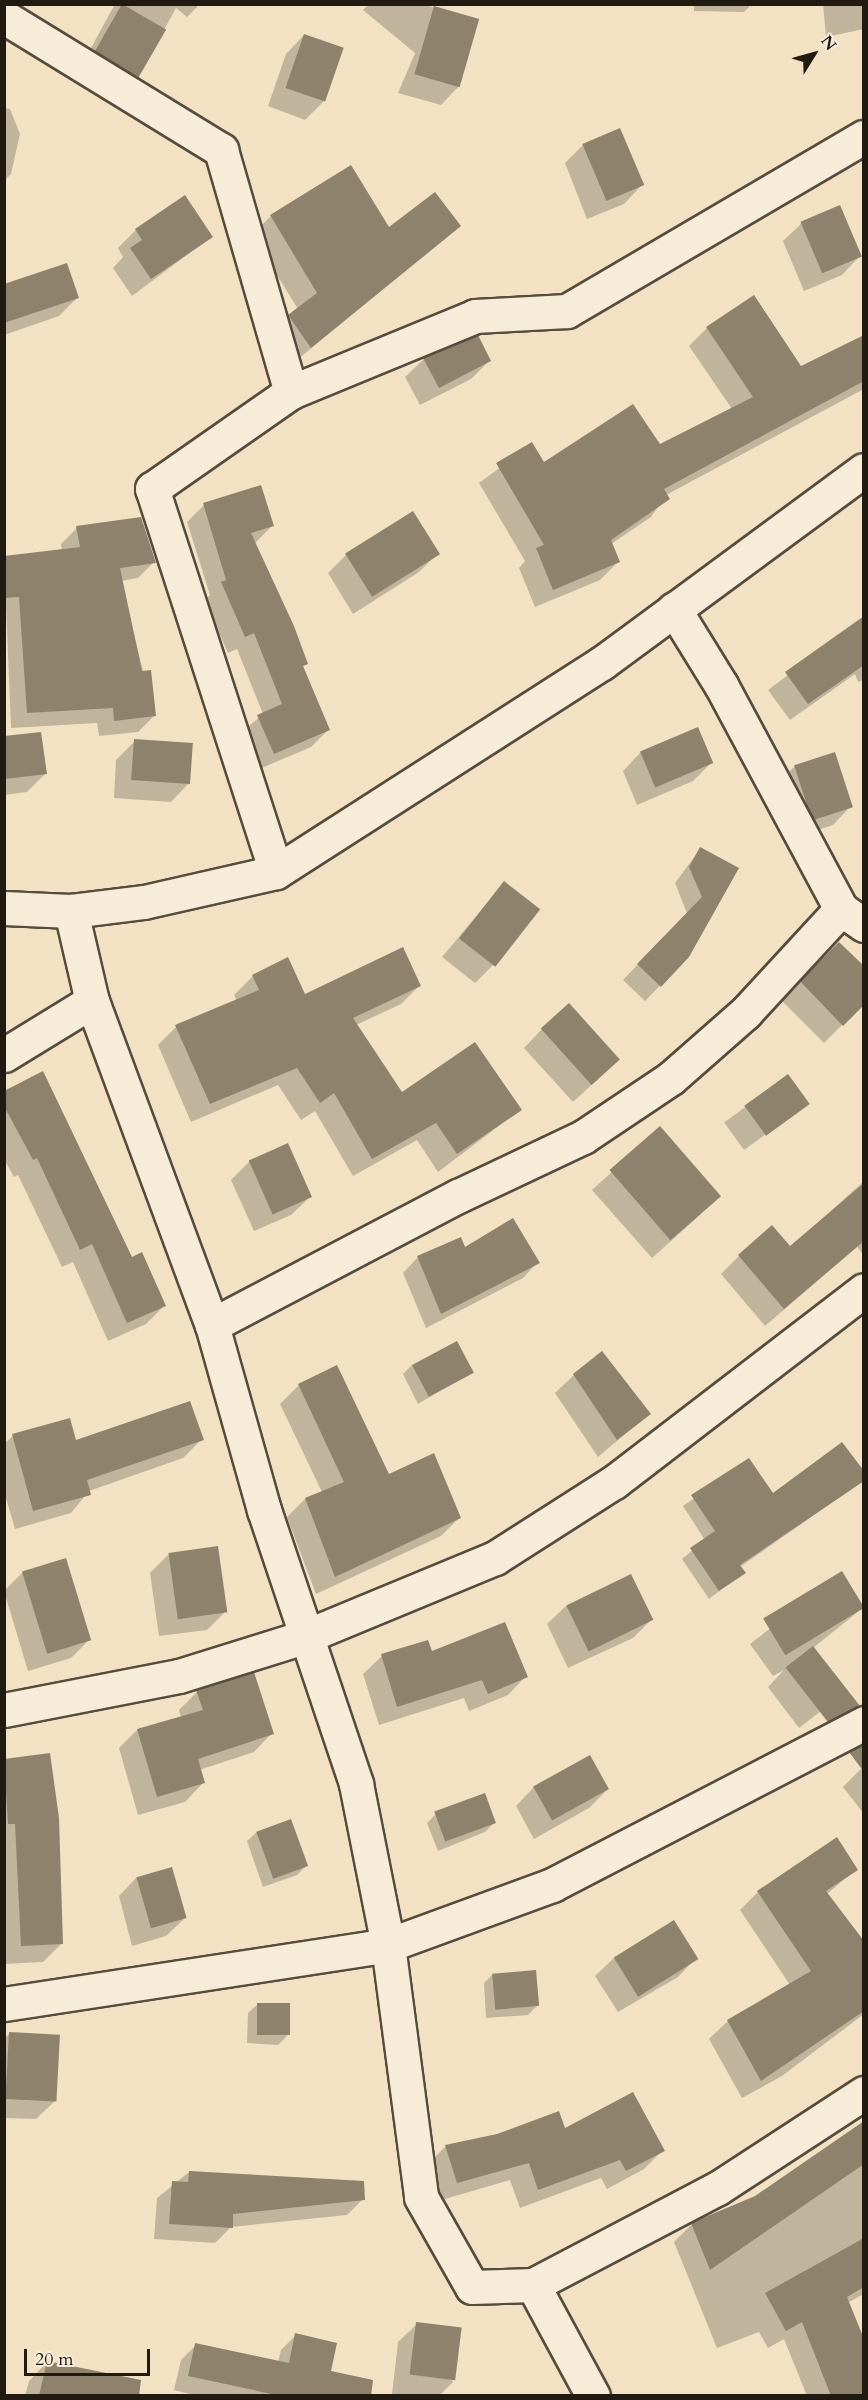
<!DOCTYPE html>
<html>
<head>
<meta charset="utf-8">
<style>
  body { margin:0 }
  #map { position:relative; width:868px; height:2400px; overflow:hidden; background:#f2e2c3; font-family:Cardo,serif }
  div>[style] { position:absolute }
  .shadow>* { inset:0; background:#0003; transform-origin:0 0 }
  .building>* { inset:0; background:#8e826d; transform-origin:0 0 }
  .roads { filter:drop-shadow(2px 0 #554c3d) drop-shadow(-2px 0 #554c3d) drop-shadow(0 2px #554c3d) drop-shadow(0 -2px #554c3d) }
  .minor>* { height:33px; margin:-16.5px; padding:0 16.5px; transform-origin:16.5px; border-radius:16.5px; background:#f7ecd8 }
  span { translate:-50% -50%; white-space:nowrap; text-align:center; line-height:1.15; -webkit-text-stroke:6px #f7ecd8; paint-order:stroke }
  .frame { position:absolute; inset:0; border:6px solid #211a10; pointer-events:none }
  .north { position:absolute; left:784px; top:24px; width:60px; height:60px; -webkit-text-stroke:4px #f7ecd8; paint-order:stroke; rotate:53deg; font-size:16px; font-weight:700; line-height:24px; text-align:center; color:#211a10 }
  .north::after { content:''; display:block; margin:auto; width:21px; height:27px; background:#211a10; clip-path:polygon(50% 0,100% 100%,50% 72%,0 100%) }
  .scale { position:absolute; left:24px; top:2349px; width:126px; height:27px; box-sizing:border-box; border:3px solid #211a10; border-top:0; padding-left:8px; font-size:18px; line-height:21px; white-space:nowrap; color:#211a10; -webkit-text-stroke:4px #f7ecd8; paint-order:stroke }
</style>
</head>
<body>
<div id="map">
  <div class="shadow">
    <div style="clip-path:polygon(115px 4px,200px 4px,187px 17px,176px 8px,138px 77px,119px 95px,79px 70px)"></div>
    <div style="clip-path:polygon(369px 4px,422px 4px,477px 20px,459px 86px,441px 105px,398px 93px,415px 53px,363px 10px)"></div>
    <div style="clip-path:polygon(694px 4px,752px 4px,744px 12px,694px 11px)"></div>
    <div style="clip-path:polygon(823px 4px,864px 4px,864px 29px,826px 37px)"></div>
    <div style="clip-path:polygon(304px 35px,324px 101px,305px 120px,268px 106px,286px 54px)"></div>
    <div style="clip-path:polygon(4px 108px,10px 109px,20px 134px,11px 174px,4px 181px)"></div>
    <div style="clip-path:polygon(583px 145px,642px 185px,624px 204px,587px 219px,565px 163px)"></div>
    <div style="clip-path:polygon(351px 167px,389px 229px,459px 226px,291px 365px,270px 334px,298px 309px,252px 235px,271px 216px)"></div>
    <div style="clip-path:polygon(802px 223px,860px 256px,842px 275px,804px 291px,783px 241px)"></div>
    <div style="clip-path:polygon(136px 230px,211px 237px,132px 296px,113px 268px,123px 257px,118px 248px)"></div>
    <div style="clip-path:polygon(4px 288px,78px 297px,59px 316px,4px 335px)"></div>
    <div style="clip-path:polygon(707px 328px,800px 368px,864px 337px,864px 389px,666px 495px,651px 517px,611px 544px,618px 562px,600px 580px,535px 607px,519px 568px,525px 561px,479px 483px,532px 444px,544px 464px,659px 446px,732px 409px,689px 346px)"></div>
    <div style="clip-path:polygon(424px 359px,490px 360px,471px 379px,420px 405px,405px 377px)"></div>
    <div style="clip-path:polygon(204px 505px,272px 526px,255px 543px,328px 730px,311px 747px,257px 770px,241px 733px,263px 714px,237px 649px,228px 653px,205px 600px,210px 595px,187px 522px)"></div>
    <div style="clip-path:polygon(77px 528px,154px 562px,138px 578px,121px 581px,154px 716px,138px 732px,99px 736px,97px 723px,11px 728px,4px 558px,62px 551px,61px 544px)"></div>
    <div style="clip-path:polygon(438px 553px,419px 572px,353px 614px,328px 573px,346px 555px)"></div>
    <div style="clip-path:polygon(864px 618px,864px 680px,858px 682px,855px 674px,790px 720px,768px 690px)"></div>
    <div style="clip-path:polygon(4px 738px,45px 774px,27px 792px,4px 795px)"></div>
    <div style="clip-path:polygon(135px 741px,189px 783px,171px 802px,114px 798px,116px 760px)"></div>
    <div style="clip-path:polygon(641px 752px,711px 763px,693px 781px,637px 805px,623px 771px)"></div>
    <div style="clip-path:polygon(795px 766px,851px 806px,833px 825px,796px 837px,776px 784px)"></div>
    <div style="clip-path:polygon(701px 848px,737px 869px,688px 957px,645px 1001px,623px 980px,687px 913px,675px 883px)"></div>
    <div style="clip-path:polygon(504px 883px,493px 965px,475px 983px,442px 957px)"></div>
    <div style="clip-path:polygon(839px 944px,864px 1003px,824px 1043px,782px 1001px)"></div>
    <div style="clip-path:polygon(253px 976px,305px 996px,419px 986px,401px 1004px,356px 1025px,402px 1094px,520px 1110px,438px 1172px,417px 1140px,353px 1176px,315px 1111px,301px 1120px,278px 1085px,191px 1122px,158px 1045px,176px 1027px,237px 1001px,234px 995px)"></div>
    <div style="clip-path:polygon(542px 1029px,599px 1078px,573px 1102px,524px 1048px)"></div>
    <div style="left:788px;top:1076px;width:34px;height:79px;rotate:54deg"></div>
    <div style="clip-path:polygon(4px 1093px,164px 1306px,146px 1324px,108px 1341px,73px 1262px,62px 1267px,18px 1175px,14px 1177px,4px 1159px)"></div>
    <div style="clip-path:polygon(660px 1128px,701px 1214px,652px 1258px,592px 1190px)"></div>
    <div style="clip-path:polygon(250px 1161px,310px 1197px,291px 1215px,254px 1231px,231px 1180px)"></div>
    <div style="clip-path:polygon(864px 1181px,864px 1255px,857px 1247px,765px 1326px,721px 1274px,739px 1256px,790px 1248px)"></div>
    <div style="clip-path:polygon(464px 1249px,538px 1262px,523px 1278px,426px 1328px,403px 1273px,418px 1257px)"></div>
    <div style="clip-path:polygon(412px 1365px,472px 1372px,418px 1404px,403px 1374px)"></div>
    <div style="clip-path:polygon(574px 1375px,649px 1414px,598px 1457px,555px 1393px)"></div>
    <div style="clip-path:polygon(299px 1385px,388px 1476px,459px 1518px,441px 1536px,316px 1594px,287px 1517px,305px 1499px,322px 1492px,280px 1404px)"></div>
    <div style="clip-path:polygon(13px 1436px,75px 1442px,202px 1439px,183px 1458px,89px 1491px,71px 1513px,15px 1529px,4px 1491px,4px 1444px)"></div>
    <div style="clip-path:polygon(749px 1460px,773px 1496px,864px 1480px,740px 1567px,744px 1572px,709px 1599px,682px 1559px,705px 1540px,683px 1506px)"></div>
    <div style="clip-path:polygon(169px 1554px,226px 1611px,207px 1630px,159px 1636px,150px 1573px)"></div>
    <div style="clip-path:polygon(23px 1572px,89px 1640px,71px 1658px,28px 1671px,4px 1591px)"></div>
    <div style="clip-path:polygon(842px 1573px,864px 1607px,813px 1648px,826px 1707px,799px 1728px,768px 1687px,784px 1670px,773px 1676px,750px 1644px)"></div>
    <div style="clip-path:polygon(630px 1576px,651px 1620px,633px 1638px,568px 1668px,547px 1624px,566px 1606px)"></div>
    <div style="clip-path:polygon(431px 1653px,526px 1676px,508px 1695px,469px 1711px,464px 1698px,379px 1725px,363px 1674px,382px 1656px)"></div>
    <div style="clip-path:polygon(197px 1692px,272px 1733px,254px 1752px,199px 1770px,203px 1783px,185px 1802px,138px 1815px,119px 1748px,137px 1730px,181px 1717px,179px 1710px)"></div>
    <div style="clip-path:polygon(4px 1761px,61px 1944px,43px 1962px,4px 1964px)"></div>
    <div style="clip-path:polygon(864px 1766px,864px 1814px,843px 1787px)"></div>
    <div style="clip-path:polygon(534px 1787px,608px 1789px,589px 1808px,534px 1839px,516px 1806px)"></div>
    <div style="clip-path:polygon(436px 1814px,494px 1823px,485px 1832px,438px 1851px,427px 1823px)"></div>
    <div style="clip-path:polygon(257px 1832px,306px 1866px,297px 1875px,263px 1887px,247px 1841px)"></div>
    <div style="clip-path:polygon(856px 1869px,827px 1894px,864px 1944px,864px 2014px,782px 2076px,742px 2098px,709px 2039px,728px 2021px,790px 1985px,740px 1910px,758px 1892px)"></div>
    <div style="clip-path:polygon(137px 1877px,185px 1918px,166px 1936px,132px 1946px,119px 1896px)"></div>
    <div style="clip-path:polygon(674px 1922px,696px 1958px,678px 1977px,618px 2012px,595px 1976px,614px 1958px)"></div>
    <div style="clip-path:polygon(493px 1974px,537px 2006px,528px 2015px,486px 2018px,484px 1983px)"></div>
    <div style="clip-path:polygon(258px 2004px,287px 2036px,278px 2045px,247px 2043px,248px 2013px)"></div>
    <div style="clip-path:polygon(10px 2033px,55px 2101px,36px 2119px,4px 2118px,4px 2039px)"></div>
    <div style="clip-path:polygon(864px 2123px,864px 2294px,847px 2303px,864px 2396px,807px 2396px,784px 2339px,768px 2348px,759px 2332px,717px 2348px,674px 2242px,692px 2224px,755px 2198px)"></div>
    <div style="clip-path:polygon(564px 2130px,663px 2150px,644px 2169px,607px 2189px,601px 2178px,520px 2208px,510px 2180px,438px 2201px,427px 2165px,446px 2146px)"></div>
    <div style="clip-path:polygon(189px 2172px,363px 2199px,347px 2215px,231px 2227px,215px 2243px,154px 2239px,157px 2198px)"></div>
    <div style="clip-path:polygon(417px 2324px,453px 2382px,439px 2396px,392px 2394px,398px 2342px)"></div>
    <div style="clip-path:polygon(296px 2335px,324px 2396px,198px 2396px,174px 2390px,181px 2360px,196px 2345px,278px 2362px,281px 2350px)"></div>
    <div style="clip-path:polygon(47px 2362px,89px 2396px,25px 2396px,29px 2381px)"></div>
  </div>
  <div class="building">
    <div style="left:122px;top:4px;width:51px;height:55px;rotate:30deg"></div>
    <div style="left:434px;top:6px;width:47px;height:71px;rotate:16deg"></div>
    <div style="left:304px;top:34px;width:42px;height:57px;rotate:19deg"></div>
    <div style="left:620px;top:128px;width:62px;height:41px;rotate:67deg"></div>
    <div style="clip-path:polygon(351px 165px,389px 227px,435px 192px,461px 226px,311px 348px,288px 315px,317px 293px,270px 215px)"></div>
    <div style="clip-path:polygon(185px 195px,213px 237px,151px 279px,130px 248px,142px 240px,135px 229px)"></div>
    <div style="left:840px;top:205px;width:56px;height:43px;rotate:67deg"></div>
    <div style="clip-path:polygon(67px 263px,79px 298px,4px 323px,4px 284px)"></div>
    <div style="clip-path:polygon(754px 295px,801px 366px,864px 335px,864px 381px,664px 489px,670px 499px,611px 540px,620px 562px,553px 590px,536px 548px,544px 545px,496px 463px,532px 442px,544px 462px,633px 404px,660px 444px,753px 397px,706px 327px)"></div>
    <div style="clip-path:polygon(478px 335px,491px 361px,439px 388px,423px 358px)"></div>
    <div style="clip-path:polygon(261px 485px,274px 526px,251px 533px,294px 626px,308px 664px,303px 666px,330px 730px,274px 754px,257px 715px,282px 704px,254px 633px,245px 637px,221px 582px,226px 580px,203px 503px)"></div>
    <div style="left:413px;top:511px;width:51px;height:80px;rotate:58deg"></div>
    <div style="clip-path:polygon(141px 517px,156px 563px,120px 568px,142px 671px,151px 670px,156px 716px,114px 721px,113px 708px,27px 713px,19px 597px,4px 598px,4px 556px,80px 547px,76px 526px)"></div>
    <div style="clip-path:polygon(864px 616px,864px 665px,808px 704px,785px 672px)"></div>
    <div style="left:698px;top:727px;width:39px;height:63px;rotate:67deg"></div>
    <div style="clip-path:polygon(41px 732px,47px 774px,4px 779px,4px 736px)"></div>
    <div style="left:134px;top:739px;width:59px;height:41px;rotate:4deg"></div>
    <div style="left:835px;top:752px;width:58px;height:43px;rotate:72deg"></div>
    <div style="clip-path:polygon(700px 847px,739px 868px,689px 957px,661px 987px,637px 964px,702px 897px,689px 867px)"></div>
    <div style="left:504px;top:881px;width:46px;height:73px;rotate:38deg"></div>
    <div style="clip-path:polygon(839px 942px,864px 966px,864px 1005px,843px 1026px,800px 981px)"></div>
    <div style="clip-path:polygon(403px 947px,421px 986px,353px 1018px,402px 1092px,475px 1042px,522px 1110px,457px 1154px,436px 1123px,372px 1159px,334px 1093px,320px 1103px,297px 1068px,210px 1104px,175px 1025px,259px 990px,252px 975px,288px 957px,305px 994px)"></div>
    <div style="left:569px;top:1003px;width:76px;height:38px;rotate:48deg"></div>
    <div style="clip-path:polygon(43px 1071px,132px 1257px,142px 1252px,166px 1306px,127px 1323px,92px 1244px,80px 1250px,37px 1158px,33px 1160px,4px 1106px,4px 1091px)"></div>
    <div style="left:788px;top:1074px;width:37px;height:54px;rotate:54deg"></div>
    <div style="left:660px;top:1126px;width:93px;height:67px;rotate:49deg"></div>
    <div style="left:288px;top:1143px;width:59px;height:43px;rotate:66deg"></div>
    <div style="clip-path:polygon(864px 1183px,864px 1241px,784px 1309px,738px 1255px,772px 1225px,790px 1246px)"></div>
    <div style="clip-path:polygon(513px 1218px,540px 1263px,441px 1314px,417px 1256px,461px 1237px,465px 1247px)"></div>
    <div style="left:457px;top:1341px;width:36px;height:51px;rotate:62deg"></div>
    <div style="clip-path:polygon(602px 1351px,651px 1414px,617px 1440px,573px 1374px)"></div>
    <div style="clip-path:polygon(337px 1365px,389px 1474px,434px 1453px,461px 1518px,335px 1577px,305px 1498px,344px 1482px,298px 1384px)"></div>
    <div style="clip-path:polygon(190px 1401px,204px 1440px,87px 1480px,91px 1495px,33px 1511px,12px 1434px,70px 1418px,76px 1440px)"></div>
    <div style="clip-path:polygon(842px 1442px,864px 1471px,864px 1481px,740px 1565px,746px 1573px,719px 1591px,690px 1548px,715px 1531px,691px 1495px,749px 1458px,773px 1493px)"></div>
    <div style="left:218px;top:1546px;width:67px;height:50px;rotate:82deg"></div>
    <div style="left:66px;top:1558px;width:86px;height:46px;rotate:73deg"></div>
    <div style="left:842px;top:1571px;width:43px;height:92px;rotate:59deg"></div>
    <div style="left:631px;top:1574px;width:51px;height:72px;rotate:64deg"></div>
    <div style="clip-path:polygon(505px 1622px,528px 1677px,488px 1694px,482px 1680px,397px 1707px,381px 1654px,428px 1640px,432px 1651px)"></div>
    <div style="left:813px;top:1646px;width:75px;height:35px;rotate:52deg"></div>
    <div style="clip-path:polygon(254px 1672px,274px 1734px,198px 1759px,205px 1783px,157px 1797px,137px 1729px,203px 1710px,196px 1690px)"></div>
    <div style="clip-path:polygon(864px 1744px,864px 1772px,849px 1752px)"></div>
    <div style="clip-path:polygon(50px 1753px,59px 1818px,63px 1944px,21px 1946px,15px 1824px,8px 1824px,4px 1759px)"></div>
    <div style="left:590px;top:1755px;width:39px;height:65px;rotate:61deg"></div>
    <div style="left:485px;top:1793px;width:32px;height:54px;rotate:70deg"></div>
    <div style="left:291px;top:1819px;width:50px;height:37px;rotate:70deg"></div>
    <div style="clip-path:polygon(837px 1837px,858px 1870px,826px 1891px,864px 1941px,864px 2011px,761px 2081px,727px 2020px,811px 1971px,757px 1891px)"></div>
    <div style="left:172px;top:1867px;width:53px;height:37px;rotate:74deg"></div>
    <div style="left:674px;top:1920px;width:46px;height:71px;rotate:58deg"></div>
    <div style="left:536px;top:1970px;width:36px;height:44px;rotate:85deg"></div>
    <div style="left:257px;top:2003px;width:33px;height:32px"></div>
    <div style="left:9px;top:2032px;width:51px;height:67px;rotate:3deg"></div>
    <div style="clip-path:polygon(633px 2092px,665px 2151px,626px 2171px,620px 2160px,538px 2190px,529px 2163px,457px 2183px,445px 2145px,497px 2134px,559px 2111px,565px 2128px)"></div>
    <div style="clip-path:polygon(864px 2121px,864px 2164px,710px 2270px,691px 2223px,755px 2196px)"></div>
    <div style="clip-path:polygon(189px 2171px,364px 2181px,365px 2200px,233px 2214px,233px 2228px,169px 2224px,172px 2181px,188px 2182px)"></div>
    <div style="clip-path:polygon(864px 2238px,864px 2287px,847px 2297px,864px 2339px,864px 2396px,831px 2396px,802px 2322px,786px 2331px,765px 2293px)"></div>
    <div style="left:416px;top:2322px;width:46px;height:53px;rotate:7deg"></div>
    <div style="clip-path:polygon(295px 2333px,337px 2343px,331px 2371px,373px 2380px,371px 2396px,281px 2396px,188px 2376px,195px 2343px,289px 2363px)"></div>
    <div style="clip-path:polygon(47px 2361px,141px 2380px,139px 2396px,39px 2396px)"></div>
  </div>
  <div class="roads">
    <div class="minor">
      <div style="left:4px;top:17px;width:255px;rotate:31.5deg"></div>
      <div style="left:221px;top:150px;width:252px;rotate:73.9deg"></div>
      <div style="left:674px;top:609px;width:89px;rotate:58.3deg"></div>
      <div style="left:721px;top:685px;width:254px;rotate:61.8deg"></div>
      <div style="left:841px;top:909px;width:28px;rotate:35deg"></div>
      <div style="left:276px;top:872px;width:403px;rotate:-107.9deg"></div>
      <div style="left:152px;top:489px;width:169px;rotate:-34.9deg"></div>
      <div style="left:291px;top:392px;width:199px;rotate:-22.4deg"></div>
      <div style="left:475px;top:316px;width:92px;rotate:-3.1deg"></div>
      <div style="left:567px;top:311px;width:344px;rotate:-30.4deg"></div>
      <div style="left:4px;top:908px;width:67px;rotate:2.6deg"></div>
      <div style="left:71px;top:911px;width:74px;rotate:-7deg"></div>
      <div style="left:144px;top:902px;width:135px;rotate:-12.8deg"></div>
      <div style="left:276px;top:872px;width:387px;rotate:-32.7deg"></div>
      <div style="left:602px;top:663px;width:325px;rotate:-36.4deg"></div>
      <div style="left:71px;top:911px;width:92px;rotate:76.9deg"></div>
      <div style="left:92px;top:1001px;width:346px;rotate:69.7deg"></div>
      <div style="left:212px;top:1325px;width:192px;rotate:74.3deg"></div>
      <div style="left:264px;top:1510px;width:289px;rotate:71.4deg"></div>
      <div style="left:356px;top:1784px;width:164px;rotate:78.8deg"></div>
      <div style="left:388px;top:1945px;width:254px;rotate:82.5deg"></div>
      <div style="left:421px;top:2197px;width:103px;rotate:60.5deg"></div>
      <div style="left:472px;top:2287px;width:61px;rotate:-1.9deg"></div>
      <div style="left:533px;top:2285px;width:209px;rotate:-27.7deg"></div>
      <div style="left:718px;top:2188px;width:174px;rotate:-33.1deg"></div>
      <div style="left:4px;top:1055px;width:103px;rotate:-31.5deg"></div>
      <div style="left:212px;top:1325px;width:278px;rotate:-27.7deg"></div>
      <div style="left:458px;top:1196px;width:138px;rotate:-25.3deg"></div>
      <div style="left:583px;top:1137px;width:106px;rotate:-33.8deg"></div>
      <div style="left:671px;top:1078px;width:100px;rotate:-41.3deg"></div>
      <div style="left:746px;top:1012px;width:140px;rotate:-47.3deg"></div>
      <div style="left:4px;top:1710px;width:178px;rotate:-11deg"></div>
      <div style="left:179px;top:1676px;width:131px;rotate:-17.3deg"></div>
      <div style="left:304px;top:1637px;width:207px;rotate:-22.5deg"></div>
      <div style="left:495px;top:1558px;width:141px;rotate:-32.6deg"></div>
      <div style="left:614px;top:1482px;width:315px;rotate:-37.5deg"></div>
      <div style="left:4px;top:2004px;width:389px;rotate:-8.7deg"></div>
      <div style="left:388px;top:1945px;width:175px;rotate:-20.1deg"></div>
      <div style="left:552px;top:1885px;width:352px;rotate:-27.4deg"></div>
      <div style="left:533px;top:2285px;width:126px;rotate:61.6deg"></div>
    </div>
  </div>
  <div class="frame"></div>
  <div class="north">N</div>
  <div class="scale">20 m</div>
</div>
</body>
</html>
